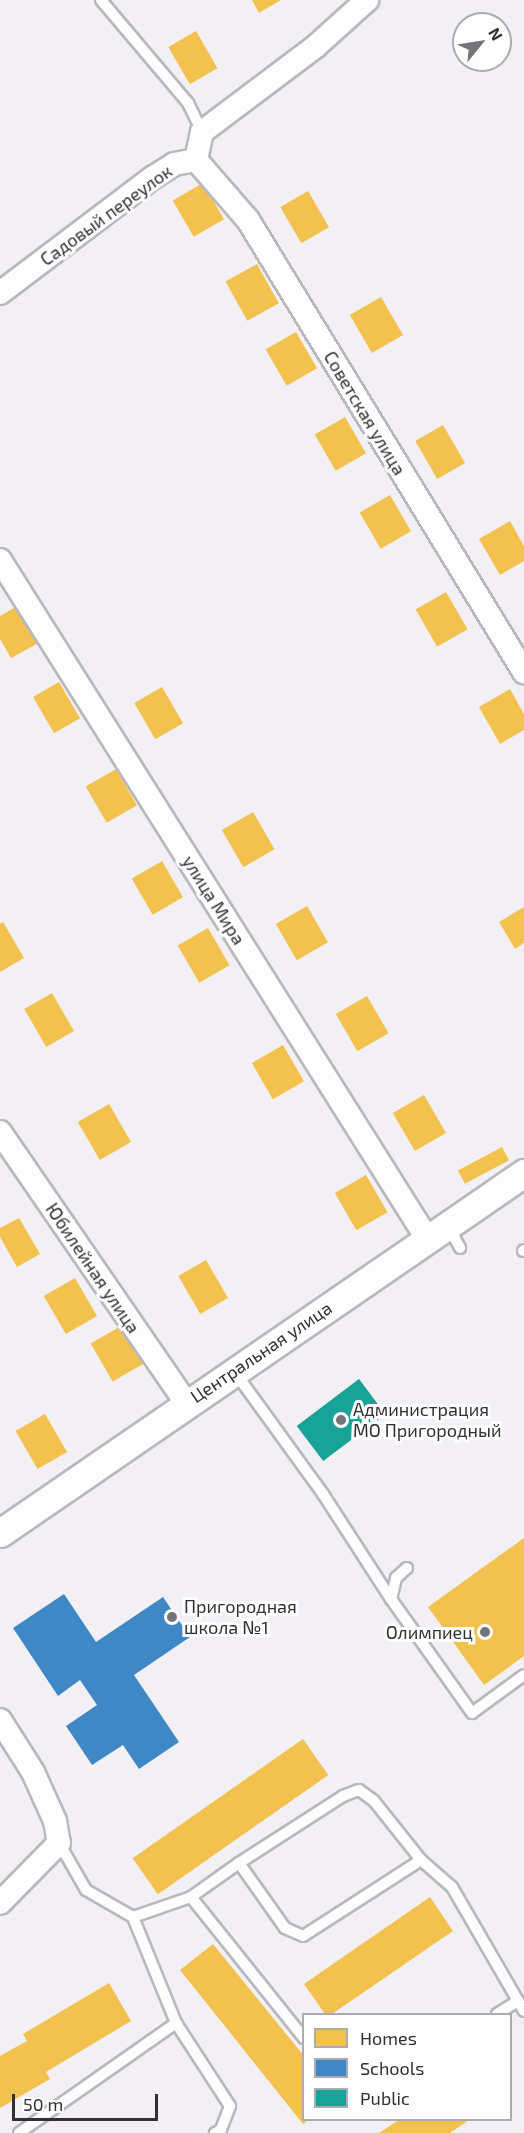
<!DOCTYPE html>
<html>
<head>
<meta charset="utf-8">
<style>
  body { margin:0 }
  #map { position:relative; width:524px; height:2133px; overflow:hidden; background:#f2f0f5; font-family:"Exo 2",sans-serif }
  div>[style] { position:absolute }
  .homes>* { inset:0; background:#f2c14e; transform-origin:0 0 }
  .schools>* { inset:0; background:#3f88c5 }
  .public>* { inset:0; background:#17a398; transform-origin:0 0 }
  .roads { filter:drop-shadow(2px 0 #bab8bc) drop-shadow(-2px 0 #bab8bc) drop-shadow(0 2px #bab8bc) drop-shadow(0 -2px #bab8bc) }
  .service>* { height:10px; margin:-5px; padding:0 5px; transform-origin:5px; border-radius:5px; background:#fdfdfe }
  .minor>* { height:22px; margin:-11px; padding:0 11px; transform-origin:11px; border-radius:11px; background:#fdfdfe }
  .tertiary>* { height:27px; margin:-13.5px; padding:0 13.5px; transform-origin:13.5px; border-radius:13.5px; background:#fdfdfe }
  .dots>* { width:16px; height:16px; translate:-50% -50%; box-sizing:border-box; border:3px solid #fdfdfe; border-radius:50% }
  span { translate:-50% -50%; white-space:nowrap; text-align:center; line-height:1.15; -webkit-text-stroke:6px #fdfdfe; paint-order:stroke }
  .street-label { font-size:18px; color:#323034 }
  .poi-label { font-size:18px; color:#323034 }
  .left { translate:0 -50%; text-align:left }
  .right { translate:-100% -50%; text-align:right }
  .legend { position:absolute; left:302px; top:2013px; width:210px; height:108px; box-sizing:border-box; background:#fdfdfe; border:2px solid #acabad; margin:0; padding:8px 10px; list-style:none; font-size:18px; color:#323034 }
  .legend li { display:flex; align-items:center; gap:12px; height:30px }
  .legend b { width:30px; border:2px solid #acabad }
  .north { position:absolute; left:452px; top:12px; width:60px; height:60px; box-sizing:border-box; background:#fdfdfe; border:2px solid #acabad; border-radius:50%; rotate:60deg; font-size:16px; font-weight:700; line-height:24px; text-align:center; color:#323034 }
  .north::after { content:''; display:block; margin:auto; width:21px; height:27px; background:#757378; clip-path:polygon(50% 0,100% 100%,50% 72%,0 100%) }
  .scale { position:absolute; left:12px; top:2094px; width:146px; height:27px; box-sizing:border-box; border:3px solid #323034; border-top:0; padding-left:8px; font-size:18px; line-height:21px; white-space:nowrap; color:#323034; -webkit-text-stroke:4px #fdfdfe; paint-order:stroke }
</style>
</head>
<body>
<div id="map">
  <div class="homes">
    <div style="clip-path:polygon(252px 0,281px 0,259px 13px)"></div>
    <div style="left:196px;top:31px;width:43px;height:32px;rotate:60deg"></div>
    <div style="left:203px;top:183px;width:42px;height:35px;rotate:60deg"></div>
    <div style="left:308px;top:191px;width:42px;height:32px;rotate:60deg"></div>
    <div style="left:257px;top:264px;width:45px;height:36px;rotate:61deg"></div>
    <div style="left:381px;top:297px;width:44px;height:36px;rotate:60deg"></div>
    <div style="left:296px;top:332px;width:42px;height:35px;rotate:60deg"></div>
    <div style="left:345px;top:417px;width:42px;height:35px;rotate:60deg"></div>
    <div style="left:443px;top:425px;width:44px;height:32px;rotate:60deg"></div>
    <div style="left:390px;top:495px;width:42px;height:35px;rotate:60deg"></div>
    <div style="clip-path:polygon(510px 521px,524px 546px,524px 561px,500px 575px,479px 539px)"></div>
    <div style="left:446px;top:592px;width:43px;height:35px;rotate:60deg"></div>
    <div style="clip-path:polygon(21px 604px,42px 641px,11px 658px,0 639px,0 616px)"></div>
    <div style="left:59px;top:682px;width:42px;height:30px;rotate:60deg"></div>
    <div style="left:162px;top:687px;width:42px;height:32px;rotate:60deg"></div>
    <div style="clip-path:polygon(510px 689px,524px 714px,524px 730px,500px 744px,479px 707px)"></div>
    <div style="left:116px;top:769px;width:42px;height:35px;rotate:60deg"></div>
    <div style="left:253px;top:812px;width:43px;height:36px;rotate:60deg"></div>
    <div style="left:162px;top:861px;width:42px;height:35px;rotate:60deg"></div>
    <div style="left:307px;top:906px;width:42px;height:36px;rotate:60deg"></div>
    <div style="clip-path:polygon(524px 907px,524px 943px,515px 949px,499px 922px)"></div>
    <div style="clip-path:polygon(3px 922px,24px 958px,0 972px,0 924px)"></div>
    <div style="left:208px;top:928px;width:43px;height:35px;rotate:60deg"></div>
    <div style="left:52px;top:993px;width:44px;height:32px;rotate:60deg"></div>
    <div style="left:367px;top:996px;width:43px;height:36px;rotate:60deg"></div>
    <div style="left:283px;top:1045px;width:42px;height:36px;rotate:60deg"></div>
    <div style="left:424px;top:1095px;width:44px;height:36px;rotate:60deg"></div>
    <div style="left:109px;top:1104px;width:44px;height:36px;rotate:60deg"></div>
    <div style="left:502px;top:1147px;width:15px;height:50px;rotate:62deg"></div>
    <div style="left:366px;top:1175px;width:43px;height:36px;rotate:60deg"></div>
    <div style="clip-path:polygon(19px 1218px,40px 1254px,17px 1267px,0 1237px,0 1228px)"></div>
    <div style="left:206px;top:1260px;width:44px;height:32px;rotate:60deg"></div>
    <div style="left:75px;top:1278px;width:44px;height:36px;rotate:60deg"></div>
    <div style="left:121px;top:1326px;width:44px;height:35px;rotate:60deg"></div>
    <div style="left:45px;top:1414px;width:44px;height:34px;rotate:60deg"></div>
    <div style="clip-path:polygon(524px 1538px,524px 1656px,484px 1685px,428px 1607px)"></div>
    <div style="left:303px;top:1739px;width:44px;height:208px;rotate:55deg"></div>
    <div style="clip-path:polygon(430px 1897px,453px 1931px,332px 2014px,325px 2014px,304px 1984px)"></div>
    <div style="clip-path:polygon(213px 1944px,304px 2056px,304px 2120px,308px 2120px,303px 2124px,180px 1970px)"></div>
    <div style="clip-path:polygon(109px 1983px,131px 2021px,46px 2072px,50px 2079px,0 2108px,0 2056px,27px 2041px,23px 2034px)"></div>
    <div style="clip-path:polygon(399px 2120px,469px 2120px,450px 2133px,379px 2133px)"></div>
  </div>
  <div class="schools">
    <div style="clip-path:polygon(64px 1594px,96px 1642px,163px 1597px,190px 1637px,134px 1675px,179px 1742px,139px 1769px,123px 1745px,92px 1765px,66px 1726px,97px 1705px,80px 1680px,58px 1696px,13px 1628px)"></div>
  </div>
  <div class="public">
    <div style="left:359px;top:1379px;width:44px;height:78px;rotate:53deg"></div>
  </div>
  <div class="roads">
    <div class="service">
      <div style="left:101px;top:0;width:135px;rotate:49.8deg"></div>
      <div style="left:188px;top:103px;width:32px;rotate:64deg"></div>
      <div style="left:448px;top:1226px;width:25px;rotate:61deg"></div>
      <div style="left:523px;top:1251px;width:1px;rotate:-45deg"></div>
      <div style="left:234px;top:1371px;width:152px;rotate:54.1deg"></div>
      <div style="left:323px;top:1494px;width:125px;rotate:57.1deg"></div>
      <div style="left:407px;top:1568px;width:15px;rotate:138deg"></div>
      <div style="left:396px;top:1578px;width:22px;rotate:103deg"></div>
      <div style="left:391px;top:1599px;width:140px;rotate:54.6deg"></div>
      <div style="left:472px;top:1713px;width:64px;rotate:-36.2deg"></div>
      <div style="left:59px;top:1843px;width:54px;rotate:60.1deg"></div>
      <div style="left:86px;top:1890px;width:54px;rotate:29.9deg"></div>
      <div style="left:133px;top:1917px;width:61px;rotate:-19deg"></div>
      <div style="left:191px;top:1897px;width:59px;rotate:-35.3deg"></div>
      <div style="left:239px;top:1863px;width:124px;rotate:-32.8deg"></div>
      <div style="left:343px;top:1796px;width:17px;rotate:-21deg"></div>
      <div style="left:359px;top:1790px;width:19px;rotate:36deg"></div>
      <div style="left:374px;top:1801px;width:75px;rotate:51.5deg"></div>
      <div style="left:421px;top:1860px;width:140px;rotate:147.2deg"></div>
      <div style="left:303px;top:1936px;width:20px;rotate:-156deg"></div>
      <div style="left:285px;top:1928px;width:80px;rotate:-125.3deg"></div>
      <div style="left:421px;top:1860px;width:41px;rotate:41.1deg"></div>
      <div style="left:452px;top:1887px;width:143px;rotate:59.9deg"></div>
      <div style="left:191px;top:1897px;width:181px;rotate:51.3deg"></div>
      <div style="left:133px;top:1917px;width:114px;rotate:67.9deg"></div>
      <div style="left:176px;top:2023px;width:99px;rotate:57deg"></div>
      <div style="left:230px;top:2106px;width:26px;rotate:111deg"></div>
      <div style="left:221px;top:2130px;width:7px;rotate:153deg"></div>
      <div style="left:497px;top:2014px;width:25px;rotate:-32deg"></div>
      <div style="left:19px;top:2133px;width:192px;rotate:-35deg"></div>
    </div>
    <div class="minor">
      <div style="left:196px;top:160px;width:79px;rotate:49.1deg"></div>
      <div style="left:248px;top:220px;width:530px;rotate:58.59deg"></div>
      <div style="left:196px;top:160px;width:29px;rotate:-78deg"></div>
      <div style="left:202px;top:132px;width:143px;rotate:-37deg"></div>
      <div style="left:316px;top:46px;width:69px;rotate:-42deg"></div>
      <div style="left:0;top:293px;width:191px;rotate:-37.1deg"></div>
      <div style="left:152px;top:178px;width:26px;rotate:-32deg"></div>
      <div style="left:174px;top:164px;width:22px;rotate:-10deg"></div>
      <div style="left:0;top:560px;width:803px;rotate:57.81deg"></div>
      <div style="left:0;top:1132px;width:329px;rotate:55.5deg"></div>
      <div style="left:0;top:1720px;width:62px;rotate:57.6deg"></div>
      <div style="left:33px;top:1772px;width:54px;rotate:65.8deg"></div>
      <div style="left:55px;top:1821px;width:22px;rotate:80deg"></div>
      <div style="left:59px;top:1843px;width:84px;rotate:134.5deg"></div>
    </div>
    <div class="tertiary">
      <div style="left:0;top:1533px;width:636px;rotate:-34.49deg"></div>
    </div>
  </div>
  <div class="dots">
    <div style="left:341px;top:1420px;background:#757378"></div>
    <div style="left:172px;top:1617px;background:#757378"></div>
    <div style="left:485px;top:1632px;background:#757378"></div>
  </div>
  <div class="street-label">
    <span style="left:106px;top:215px;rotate:-36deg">Садовый переулок</span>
    <span style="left:365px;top:413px;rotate:59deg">Советская улица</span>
    <span style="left:214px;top:900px;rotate:58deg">улица Мира</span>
    <span style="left:93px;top:1268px;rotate:56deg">Юбилейная улица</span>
    <span style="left:261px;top:1352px;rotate:-34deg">Центральная улица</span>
  </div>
  <div class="poi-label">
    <span class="left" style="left:353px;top:1420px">Администрация<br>МО Пригородный</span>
    <span class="left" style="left:184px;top:1617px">Пригородная<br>школа №1</span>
    <span class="right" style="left:473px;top:1632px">Олимпиец</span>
  </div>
  <ul class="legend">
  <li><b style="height:16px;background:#f2c14e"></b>Homes</li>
  <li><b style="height:16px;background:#3f88c5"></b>Schools</li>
  <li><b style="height:16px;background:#17a398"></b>Public</li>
  </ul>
  <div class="north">N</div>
  <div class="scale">50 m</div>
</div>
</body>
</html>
